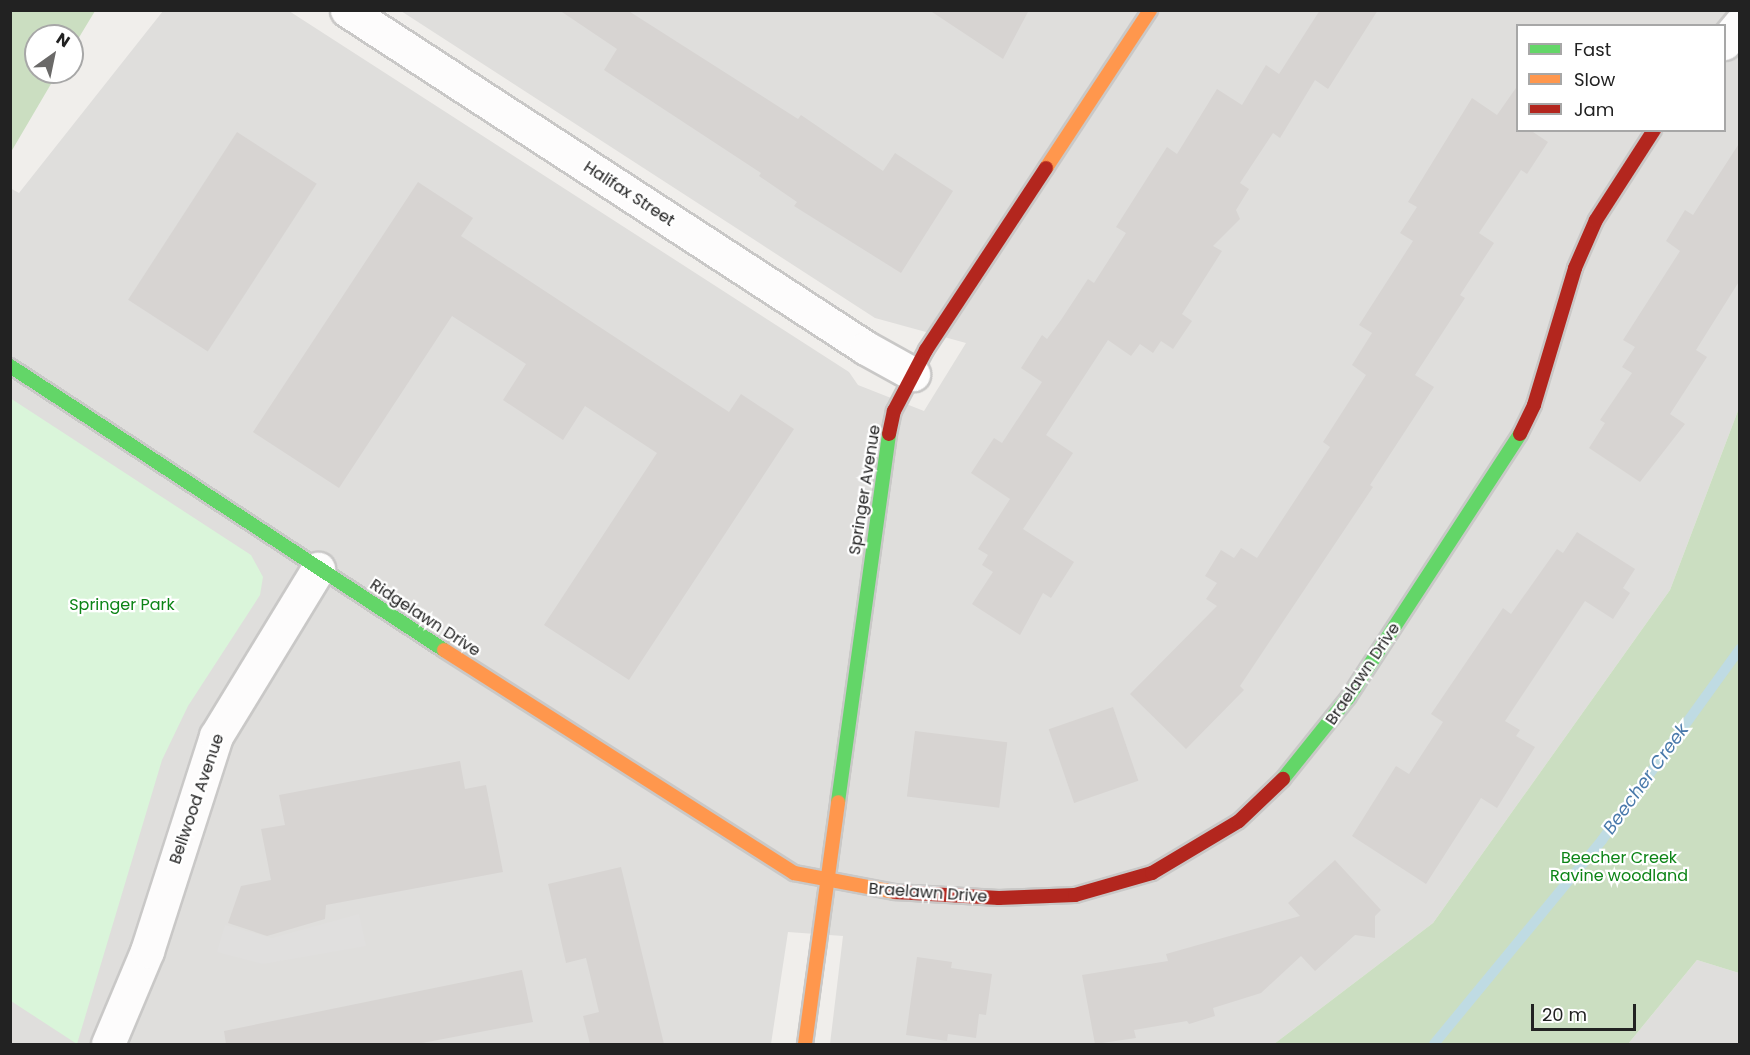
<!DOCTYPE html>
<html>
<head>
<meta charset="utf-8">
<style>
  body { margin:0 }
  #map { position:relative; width:1750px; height:1055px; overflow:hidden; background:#f0eeeb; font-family:Poppins,sans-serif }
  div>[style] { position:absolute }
  .residential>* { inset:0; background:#dfdedc }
  .forest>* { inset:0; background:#cbdec1 }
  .park>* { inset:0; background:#daf5da }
  .parking>* { inset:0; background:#e0dfde }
  .stream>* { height:10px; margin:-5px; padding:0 5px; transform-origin:5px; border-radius:5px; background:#bfdbe3 }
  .building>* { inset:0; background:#d7d4d2; transform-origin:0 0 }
  .roads { filter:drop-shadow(2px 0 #c9c8c7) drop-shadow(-2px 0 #c9c8c7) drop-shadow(0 2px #c9c8c7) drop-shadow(0 -2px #c9c8c7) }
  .street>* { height:33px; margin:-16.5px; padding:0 16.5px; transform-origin:16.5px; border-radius:16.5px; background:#fdfcfc }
  .fast>* { height:14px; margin:-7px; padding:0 7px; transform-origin:7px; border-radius:7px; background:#63d668 }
  .slow>* { height:14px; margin:-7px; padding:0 7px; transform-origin:7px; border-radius:7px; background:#ff974d }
  .jam>* { height:14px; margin:-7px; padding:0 7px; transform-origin:7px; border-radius:7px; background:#b3261e }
  span { translate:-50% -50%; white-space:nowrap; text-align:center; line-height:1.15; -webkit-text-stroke:4.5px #fff; paint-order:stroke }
  .street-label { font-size:16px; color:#222 }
  .park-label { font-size:16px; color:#0c8416 }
  .water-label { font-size:18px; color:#4a7aab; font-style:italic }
  .frame { position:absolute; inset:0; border:12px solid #222; pointer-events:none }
  .legend { position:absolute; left:1516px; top:24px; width:210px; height:108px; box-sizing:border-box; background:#fff; border:2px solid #a7a7a7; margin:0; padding:8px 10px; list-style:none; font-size:18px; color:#222 }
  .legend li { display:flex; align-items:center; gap:12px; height:30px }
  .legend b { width:30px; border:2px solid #a7a7a7 }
  .north { position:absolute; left:24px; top:24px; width:60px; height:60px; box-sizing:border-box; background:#fff; border:2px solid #a7a7a7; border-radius:50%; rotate:33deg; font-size:16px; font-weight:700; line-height:24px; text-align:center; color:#222 }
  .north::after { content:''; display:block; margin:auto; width:21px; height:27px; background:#6a6968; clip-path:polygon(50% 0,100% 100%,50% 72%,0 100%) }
  .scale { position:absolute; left:1531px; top:1004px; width:105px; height:27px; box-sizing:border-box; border:3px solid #222; border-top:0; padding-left:8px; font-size:18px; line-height:21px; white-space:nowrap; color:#222; -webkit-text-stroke:4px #fff; paint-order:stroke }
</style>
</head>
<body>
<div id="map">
  <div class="residential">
    <div style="clip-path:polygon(evenodd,163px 11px,289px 11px,849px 372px,858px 385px,924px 411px,966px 343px,875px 318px,401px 11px,1739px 11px,1739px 408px,1670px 590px,1433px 923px,1274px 1044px,830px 1044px,843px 936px,788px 932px,771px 1044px,11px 1044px,10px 188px,19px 193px,163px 11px,1518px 26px,1724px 26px,1724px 130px,1518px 130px,1518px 26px)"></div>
    <div style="clip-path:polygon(1697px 960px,1739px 973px,1739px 1044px,1628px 1044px)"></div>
  </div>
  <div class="forest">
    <div style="clip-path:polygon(11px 10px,95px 11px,72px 49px,72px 36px,36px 36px,36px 72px,58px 72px,11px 152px)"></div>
    <div style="clip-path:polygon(1739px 408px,1739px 973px,1697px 960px,1628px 1044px,1274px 1044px,1433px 923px,1670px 590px)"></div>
  </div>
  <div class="park">
    <div style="clip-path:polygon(10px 398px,251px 555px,263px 577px,260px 595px,188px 706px,162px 760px,77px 1044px,11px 1001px)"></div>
  </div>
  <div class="parking">
    <div style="clip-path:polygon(359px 914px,366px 946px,263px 964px,217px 952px,225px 925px,272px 938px)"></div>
  </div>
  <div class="stream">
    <div style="left:1434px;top:1044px;width:264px;rotate:-50.5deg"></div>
    <div style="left:1602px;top:840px;width:236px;rotate:-54.2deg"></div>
  </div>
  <div class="building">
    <div style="clip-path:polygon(559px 10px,627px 10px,798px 119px,801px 115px,883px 171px,895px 153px,953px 191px,901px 273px,794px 206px,797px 202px,759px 176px,761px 173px,604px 70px,617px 49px)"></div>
    <div style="clip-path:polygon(929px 10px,1029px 10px,1003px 59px)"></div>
    <div style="clip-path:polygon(1320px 10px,1378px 10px,1328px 89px,1315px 80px,1280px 138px,1273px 133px,1240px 183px,1249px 189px,1236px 210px,1240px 219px,1213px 246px,1222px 251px,1182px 314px,1192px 321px,1173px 349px,1161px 341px,1153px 353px,1140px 344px,1131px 356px,1108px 340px,1046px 435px,1073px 453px,1023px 529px,1074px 562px,1051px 598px,1043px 593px,1020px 635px,1017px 633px,972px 604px,993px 572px,982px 565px,988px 555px,978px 549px,1010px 499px,971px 473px,994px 438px,1002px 443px,1042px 382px,1021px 368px,1042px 335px,1047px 339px,1061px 320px,1088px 279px,1094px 283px,1126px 233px,1116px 227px,1167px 147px,1177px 154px,1217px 89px,1242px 105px,1266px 65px,1279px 74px)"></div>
    <div style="clip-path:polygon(1518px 85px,1518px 130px,1530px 130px,1548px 142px,1527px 174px,1521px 170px,1479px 233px,1494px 243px,1460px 295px,1465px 298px,1415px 375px,1434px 387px,1370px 485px,1373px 487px,1240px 686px,1244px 690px,1186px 749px,1130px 694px,1217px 606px,1206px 599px,1217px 583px,1205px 576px,1221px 550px,1234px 558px,1241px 548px,1257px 558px,1330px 447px,1323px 442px,1366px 375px,1352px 365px,1372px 333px,1359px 325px,1413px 241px,1400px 233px,1417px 207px,1408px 202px,1472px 98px,1497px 115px)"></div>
    <div style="left:237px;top:132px;width:95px;height:200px;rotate:33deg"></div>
    <div style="clip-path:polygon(1740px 142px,1740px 280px,1696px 350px,1707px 357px,1670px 414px,1685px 424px,1640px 482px,1589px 448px,1605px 423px,1600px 420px,1632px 373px,1622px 367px,1635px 347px,1623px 340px,1680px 251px,1666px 241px,1685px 210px,1693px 215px)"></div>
    <div style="clip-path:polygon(418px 182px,473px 218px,461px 236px,729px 412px,741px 394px,794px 429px,629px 680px,544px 625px,657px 453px,585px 406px,563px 440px,503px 400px,526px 364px,452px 316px,339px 488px,253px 432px)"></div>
    <div style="clip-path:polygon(1577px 532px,1635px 569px,1623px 588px,1630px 593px,1613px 619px,1585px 601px,1505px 721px,1520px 730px,1516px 736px,1535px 747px,1497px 808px,1481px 798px,1426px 884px,1352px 836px,1396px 766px,1409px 774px,1443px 722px,1431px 714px,1503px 608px,1511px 614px,1557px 549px,1563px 553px)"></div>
    <div style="left:1113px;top:707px;width:78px;height:68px;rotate:71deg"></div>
    <div style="left:915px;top:731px;width:93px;height:66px;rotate:7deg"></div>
    <div style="clip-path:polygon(460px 761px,465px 789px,486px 785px,503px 872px,326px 905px,325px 919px,267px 936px,228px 923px,241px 886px,271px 880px,261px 829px,285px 825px,279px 795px)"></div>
    <div style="clip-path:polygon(1335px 860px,1381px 910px,1375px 916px,1375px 938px,1355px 935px,1315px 971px,1301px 956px,1261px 993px,1213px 1008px,1215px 1016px,1189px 1024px,1187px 1021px,1134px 1030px,1136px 1038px,1095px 1044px,1082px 975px,1168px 961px,1166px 954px,1300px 916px,1288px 903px)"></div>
    <div style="clip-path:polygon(621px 867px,664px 1044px,590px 1044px,583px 1016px,599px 1012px,586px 958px,566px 963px,548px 884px)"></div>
    <div style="clip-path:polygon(917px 957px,952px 962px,951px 968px,992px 974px,986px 1015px,979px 1014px,976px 1038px,948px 1034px,947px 1041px,906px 1035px)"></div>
    <div style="clip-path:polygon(522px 970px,533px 1022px,417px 1044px,226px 1044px,224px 1031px)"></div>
  </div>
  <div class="roads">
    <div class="street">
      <div style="left:347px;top:10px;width:619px;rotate:33.07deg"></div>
      <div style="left:866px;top:348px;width:54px;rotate:29deg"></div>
      <div style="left:1724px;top:43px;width:25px;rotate:-50deg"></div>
      <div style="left:108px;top:1044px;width:101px;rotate:-67.2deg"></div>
      <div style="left:147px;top:951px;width:226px;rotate:-72.2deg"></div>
      <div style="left:216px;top:736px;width:196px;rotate:-58.6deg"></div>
    </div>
    <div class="fast">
      <div style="left:10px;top:366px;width:519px;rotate:33.2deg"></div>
      <div style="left:1283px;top:779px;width:104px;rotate:-51.3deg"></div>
      <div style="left:1348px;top:698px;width:315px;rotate:-56.9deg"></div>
      <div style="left:838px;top:802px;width:372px;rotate:-82.1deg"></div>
    </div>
    <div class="slow">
      <div style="left:1046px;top:168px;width:189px;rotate:-56.6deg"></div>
      <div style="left:444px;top:650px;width:415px;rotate:32.5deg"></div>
      <div style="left:794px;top:873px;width:103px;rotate:10.7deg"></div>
      <div style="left:805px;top:1044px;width:244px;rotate:-82.2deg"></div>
    </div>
    <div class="jam">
      <div style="left:889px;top:434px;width:24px;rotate:-78deg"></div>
      <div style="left:894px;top:411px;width:69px;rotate:-62.3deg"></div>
      <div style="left:926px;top:350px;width:218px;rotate:-56.6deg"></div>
      <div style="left:1520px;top:434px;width:32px;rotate:-64deg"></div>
      <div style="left:1534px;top:405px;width:143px;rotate:-73.3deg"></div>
      <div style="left:1575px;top:268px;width:52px;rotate:-66.4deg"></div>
      <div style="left:1596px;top:220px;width:107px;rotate:-57.2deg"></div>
      <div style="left:895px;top:892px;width:104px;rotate:3.3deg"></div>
      <div style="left:999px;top:898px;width:76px;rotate:-2.3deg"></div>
      <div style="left:1075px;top:895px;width:80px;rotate:-15.9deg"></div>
      <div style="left:1152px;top:873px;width:101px;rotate:-30.9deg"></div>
      <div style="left:1239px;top:821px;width:61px;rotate:-43.7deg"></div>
    </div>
  </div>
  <div class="street-label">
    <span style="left:629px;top:194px;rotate:33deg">Halifax Street</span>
    <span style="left:865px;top:490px;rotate:-81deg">Springer Avenue</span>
    <span style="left:425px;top:618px;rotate:33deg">Ridgelawn Drive</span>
    <span style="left:1363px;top:674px;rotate:-56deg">Braelawn Drive</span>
    <span style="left:197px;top:799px;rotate:-71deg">Bellwood Avenue</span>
    <span style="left:928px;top:893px;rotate:4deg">Braelawn Drive</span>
  </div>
  <div class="park-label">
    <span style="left:122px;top:605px">Springer Park</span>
    <span style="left:1619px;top:867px">Beecher Creek<br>Ravine woodland</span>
  </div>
  <div class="water-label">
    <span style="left:1646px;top:779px;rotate:-54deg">Beecher Creek</span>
  </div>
  <div class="frame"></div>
  <ul class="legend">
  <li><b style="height:8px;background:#63d668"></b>Fast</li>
  <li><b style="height:8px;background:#ff974d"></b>Slow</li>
  <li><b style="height:8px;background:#b3261e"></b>Jam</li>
  </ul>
  <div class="north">N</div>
  <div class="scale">20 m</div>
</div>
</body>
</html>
